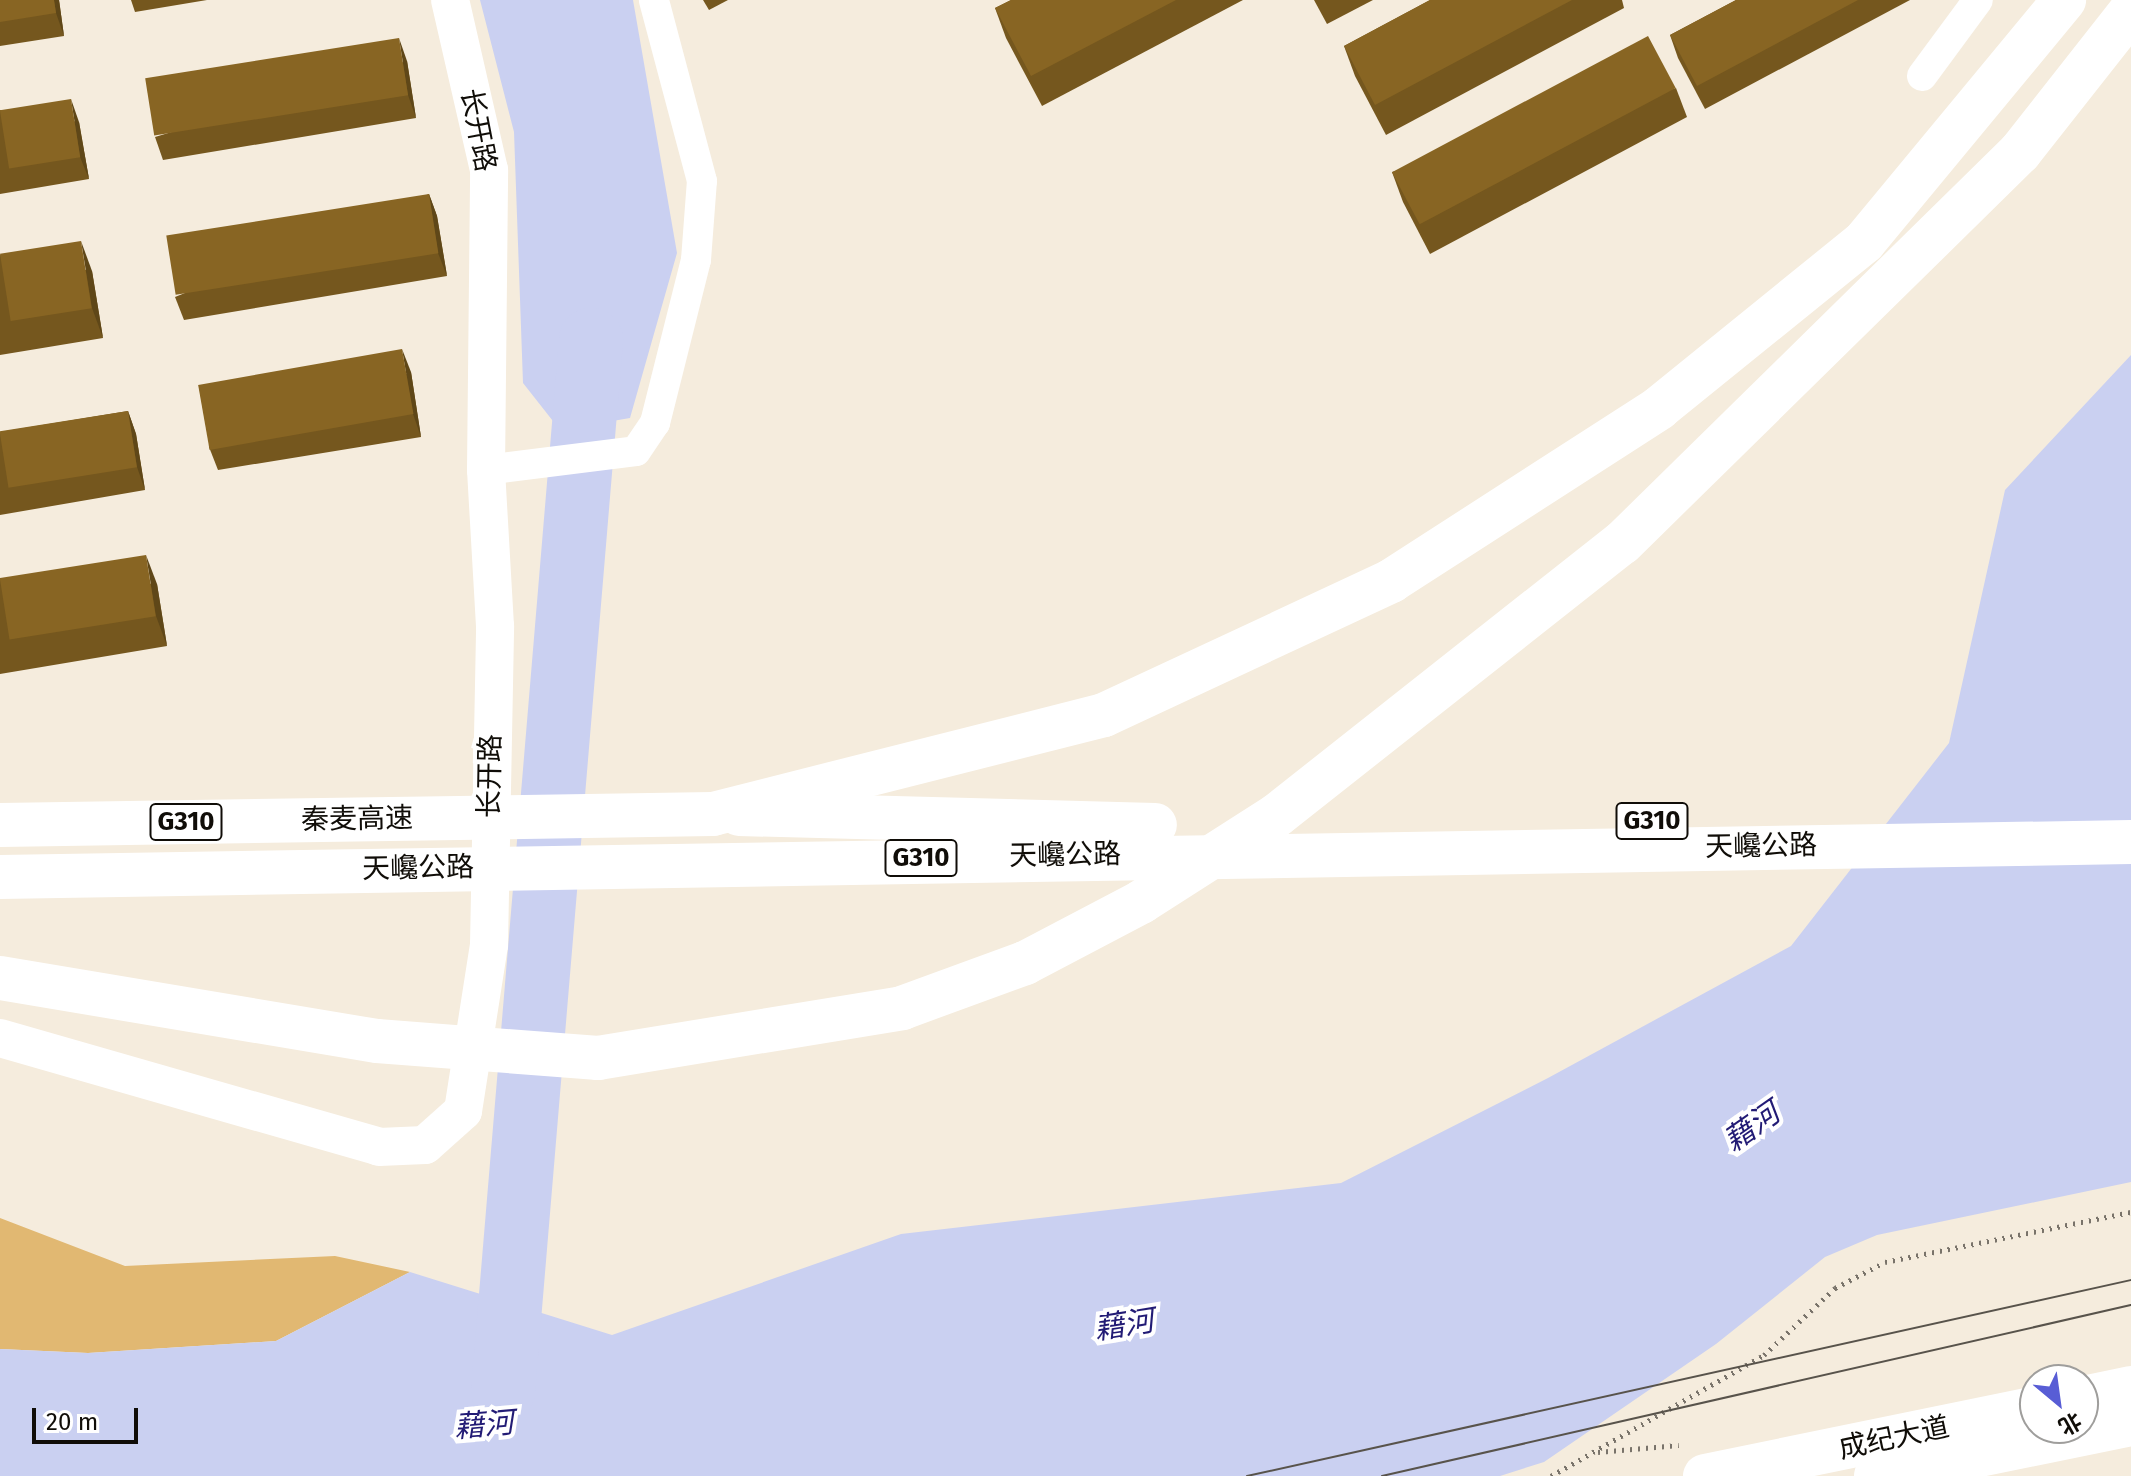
<!DOCTYPE html>
<html>
<head>
<meta charset="utf-8">
<style>
  body { margin:0 }
  #map { position:relative; width:2131px; height:1476px; overflow:hidden; background:#f5ecdd; font-family:"Fira Sans","Noto Sans SC",sans-serif }
  div>[style] { position:absolute }
  .green>* { inset:0; background:#e1b872 }
  .water>* { inset:0; background:#cad0f1 }
  .river>* { height:64px; margin:-32px; padding:0 32px; transform-origin:32px; border-radius:32px; background:#cad0f1 }
  .path>* { height:5px; margin-top:-2.5px; transform-origin:0; background:repeating-linear-gradient(90deg,#79736a 0 2px,transparent 0 8px) }
  .minor>* { height:30px; margin:-15px; padding:0 15px; transform-origin:15px; border-radius:15px; background:#fff }
  .tertiary>* { height:38px; margin:-19px; padding:0 19px; transform-origin:19px; border-radius:19px; background:#fff }
  .primary>* { height:44px; margin:-22px; padding:0 22px; transform-origin:22px; border-radius:22px; background:#fff }
  .trunk>* { height:44px; margin:-22px; padding:0 22px; transform-origin:22px; border-radius:22px; background:#fff }
  .motorway>* { height:44px; margin:-22px; padding:0 22px; transform-origin:22px; border-radius:22px; background:#fff }
  .tram>* { height:2px; margin:-1px; padding:0 1px; transform-origin:1px; border-radius:1px; background:#58534b }
  .wall>* { inset:0; background:#75571e }
  .shaded-wall>* { inset:0; background:#5f4718 }
  .building>* { inset:0; background:#886523; transform-origin:0 0 }
  span { translate:-50% -50%; white-space:nowrap; text-align:center; line-height:1.15; -webkit-text-stroke:8px #fff; paint-order:stroke }
  .shield-label span { padding:2px 6px; background:#fff; border:2px solid; border-radius:6px; -webkit-text-stroke-width:0 }
  .shield-label { font-size:26px; color:#100d08; font-weight:700 }
  .street-label { font-size:28px; color:#100d08 }
  .water-label { font-size:30px; color:#221b75; font-style:italic }
  .north { position:absolute; left:2019px; top:1364px; width:80px; height:80px; box-sizing:border-box; background:#fff; border:2px solid #9f9e9c; border-radius:50%; rotate:151deg; font-size:22px; font-weight:700; line-height:32px; text-align:center; color:#100d08 }
  .north::after { content:''; display:block; margin:auto; width:28px; height:36px; background:#585dd5; clip-path:polygon(50% 0,100% 100%,50% 72%,0 100%) }
  .scale { position:absolute; left:32px; top:1408px; width:106px; height:36px; box-sizing:border-box; border:4px solid #100d08; border-top:0; padding-left:10px; font-size:24px; line-height:28px; white-space:nowrap; color:#100d08; -webkit-text-stroke:6px #fff; paint-order:stroke }
</style>
</head>
<body>
<div id="map">
  <div class="green">
    <div style="clip-path:polygon(0 1218px,125px 1266px,335px 1256px,410px 1272px,276px 1341px,88px 1353px,0 1349px)"></div>
  </div>
  <div class="water">
    <div style="clip-path:polygon(480px 0,633px 0,677px 253px,630px 418px,560px 430px,523px 383px,514px 132px)"></div>
    <div style="clip-path:polygon(2131px 355px,2131px 1182px,1877px 1235px,1825px 1257px,1716px 1344px,1544px 1462px,1500px 1476px,0 1476px,0 1349px,88px 1353px,276px 1341px,410px 1272px,612px 1335px,901px 1234px,1341px 1183px,1548px 1078px,1791px 946px,1949px 743px,2005px 490px)"></div>
  </div>
  <div class="river">
    <div style="left:503px;top:1391px;width:1055px;rotate:-85.21deg"></div>
  </div>
  <div class="path">
    <div style="left:1598px;top:1452px;width:81px;rotate:-4.9deg"></div>
    <div style="left:1551px;top:1476px;width:245px;rotate:-29.6deg"></div>
    <div style="left:1764px;top:1355px;width:98px;rotate:-43.3deg"></div>
    <div style="left:1835px;top:1288px;width:56px;rotate:-27.5deg"></div>
    <div style="left:1885px;top:1262px;width:251px;rotate:-11.5deg"></div>
  </div>
  <div class="minor">
    <div style="left:1922px;top:76px;width:94px;rotate:-53.6deg"></div>
    <div style="left:486px;top:470px;width:151px;rotate:-7.2deg"></div>
    <div style="left:636px;top:451px;width:34px;rotate:-56deg"></div>
    <div style="left:655px;top:423px;width:168px;rotate:-75.9deg"></div>
    <div style="left:696px;top:260px;width:79px;rotate:-85.7deg"></div>
    <div style="left:702px;top:181px;width:187px;rotate:-104.9deg"></div>
  </div>
  <div class="tertiary">
    <div style="left:0;top:1038px;width:394px;rotate:16deg"></div>
    <div style="left:379px;top:1147px;width:46px;rotate:-2.5deg"></div>
    <div style="left:425px;top:1145px;width:51px;rotate:-41.8deg"></div>
    <div style="left:463px;top:1111px;width:168px;rotate:-81.1deg"></div>
    <div style="left:489px;top:945px;width:319px;rotate:-88.9deg"></div>
    <div style="left:495px;top:626px;width:156px;rotate:-93.3deg"></div>
    <div style="left:486px;top:470px;width:300px;rotate:-89.4deg"></div>
    <div style="left:489px;top:170px;width:174px;rotate:-102.9deg"></div>
  </div>
  <div class="primary">
    <div style="left:2083px;top:1398px;width:49px;rotate:-11.8deg"></div>
    <div style="left:1705px;top:1476px;width:337px;rotate:-11.6deg"></div>
    <div style="left:1876px;top:1476px;width:260px;rotate:-11.5deg"></div>
  </div>
  <div class="trunk">
    <div style="left:739px;top:814px;width:416px;rotate:1.5deg"></div>
    <div style="left:0;top:877px;width:2131px;rotate:-0.94deg"></div>
  </div>
  <div class="motorway">
    <div style="left:0;top:825px;width:713px;rotate:-0.88deg"></div>
    <div style="left:713px;top:814px;width:403px;rotate:-14.2deg"></div>
    <div style="left:1104px;top:715px;width:317px;rotate:-25deg"></div>
    <div style="left:1391px;top:581px;width:319px;rotate:-32.8deg"></div>
    <div style="left:1659px;top:408px;width:264px;rotate:-39deg"></div>
    <div style="left:1864px;top:242px;width:314px;rotate:-50.4deg"></div>
    <div style="left:0;top:978px;width:382px;rotate:9.5deg"></div>
    <div style="left:377px;top:1041px;width:222px;rotate:4.4deg"></div>
    <div style="left:598px;top:1058px;width:308px;rotate:-9.3deg"></div>
    <div style="left:902px;top:1008px;width:131px;rotate:-20.1deg"></div>
    <div style="left:1025px;top:963px;width:131px;rotate:-27.7deg"></div>
    <div style="left:1141px;top:902px;width:161px;rotate:-32.6deg"></div>
    <div style="left:1277px;top:815px;width:439px;rotate:-38.3deg"></div>
    <div style="left:1622px;top:543px;width:558px;rotate:-44.49deg"></div>
    <div style="left:2020px;top:152px;width:179px;rotate:-51.8deg"></div>
  </div>
  <div class="tram">
    <div style="left:1247px;top:1476px;width:905px;rotate:-12.5deg"></div>
    <div style="left:1382px;top:1476px;width:768px;rotate:-12.86deg"></div>
  </div>
  <div class="wall">
    <div style="clip-path:polygon(0 0,59px 0,64px 36px,0 46px)"></div>
    <div style="clip-path:polygon(131px 0,207px 0,135px 12px)"></div>
    <div style="clip-path:polygon(703px 0,728px 0,709px 10px)"></div>
    <div style="clip-path:polygon(1011px 0,1243px 0,1042px 106px,1006px 38px,995px 8px)"></div>
    <div style="clip-path:polygon(1314px 0,1373px 0,1327px 24px)"></div>
    <div style="clip-path:polygon(1430px 0,1622px 0,1624px 8px,1386px 135px,1355px 76px,1344px 46px)"></div>
    <div style="clip-path:polygon(1736px 0,1910px 0,1705px 109px,1678px 58px,1670px 35px)"></div>
    <div style="clip-path:polygon(407px 61px,416px 118px,163px 160px,155px 137px)"></div>
    <div style="clip-path:polygon(1676px 88px,1687px 117px,1430px 254px,1403px 202px,1392px 172px)"></div>
    <div style="clip-path:polygon(0 110px,79px 122px,89px 179px,0 194px)"></div>
    <div style="clip-path:polygon(429px 194px,437px 216px,447px 276px,184px 320px,175px 297px)"></div>
    <div style="clip-path:polygon(0 255px,92px 271px,103px 338px,0 355px)"></div>
    <div style="clip-path:polygon(411px 372px,421px 437px,218px 470px,209px 447px)"></div>
    <div style="clip-path:polygon(128px 411px,136px 434px,145px 490px,0 515px,0 432px)"></div>
    <div style="clip-path:polygon(0 579px,157px 584px,167px 646px,0 674px)"></div>
  </div>
  <div class="shaded-wall">
    <div style="clip-path:polygon(54px 0,59px 0,64px 36px,56px 13px)"></div>
    <div style="clip-path:polygon(399px 38px,407px 61px,416px 118px,408px 95px)"></div>
    <div style="clip-path:polygon(71px 99px,79px 122px,89px 179px,80px 157px)"></div>
    <div style="clip-path:polygon(429px 194px,437px 216px,447px 276px,438px 253px)"></div>
    <div style="clip-path:polygon(81px 241px,92px 271px,103px 338px,92px 308px)"></div>
    <div style="clip-path:polygon(402px 349px,411px 372px,421px 437px,413px 414px)"></div>
    <div style="clip-path:polygon(128px 411px,136px 434px,145px 490px,137px 467px)"></div>
    <div style="clip-path:polygon(146px 555px,157px 584px,167px 646px,156px 616px)"></div>
  </div>
  <div class="building">
    <div style="clip-path:polygon(0 0,54px 0,56px 13px,0 22px)"></div>
    <div style="clip-path:polygon(1011px 0,1176px 0,1031px 76px,995px 8px)"></div>
    <div style="clip-path:polygon(1430px 0,1572px 0,1375px 105px,1344px 46px)"></div>
    <div style="clip-path:polygon(1736px 0,1858px 0,1697px 86px,1670px 35px)"></div>
    <div style="left:1648px;top:36px;width:59px;height:290px;rotate:62deg"></div>
    <div style="left:399px;top:38px;width:58px;height:257px;rotate:81deg"></div>
    <div style="left:71px;top:99px;width:59px;height:72px;rotate:81deg"></div>
    <div style="left:429px;top:194px;width:60px;height:266px;rotate:81deg"></div>
    <div style="left:81px;top:241px;width:68px;height:82px;rotate:81deg"></div>
    <div style="left:402px;top:349px;width:66px;height:207px;rotate:80deg"></div>
    <div style="left:128px;top:411px;width:57px;height:130px;rotate:81deg"></div>
    <div style="left:146px;top:555px;width:62px;height:148px;rotate:81deg"></div>
  </div>
  <div class="shield-label">
    <span style="left:1652px;top:821px">G310</span>
    <span style="left:186px;top:822px">G310</span>
    <span style="left:921px;top:858px">G310</span>
  </div>
  <div class="street-label">
    <span style="left:478px;top:130px;rotate:79deg">长开路</span>
    <span style="left:490px;top:776px;rotate:-89deg">长开路</span>
    <span style="left:357px;top:819px;rotate:-1deg">秦麦高速</span>
    <span style="left:1761px;top:846px;rotate:-1deg">天巉公路</span>
    <span style="left:1065px;top:855px;rotate:-1deg">天巉公路</span>
    <span style="left:418px;top:868px;rotate:-1deg">天巉公路</span>
    <span style="left:1894px;top:1438px;rotate:-12deg">成纪大道</span>
  </div>
  <div class="water-label">
    <span style="left:1752px;top:1127px;rotate:-35deg">藉河</span>
    <span style="left:1124px;top:1325px;rotate:-9deg">藉河</span>
    <span style="left:484px;top:1425px;rotate:-5deg">藉河</span>
  </div>
  <div class="north">北</div>
  <div class="scale">20 m</div>
</div>
</body>
</html>
